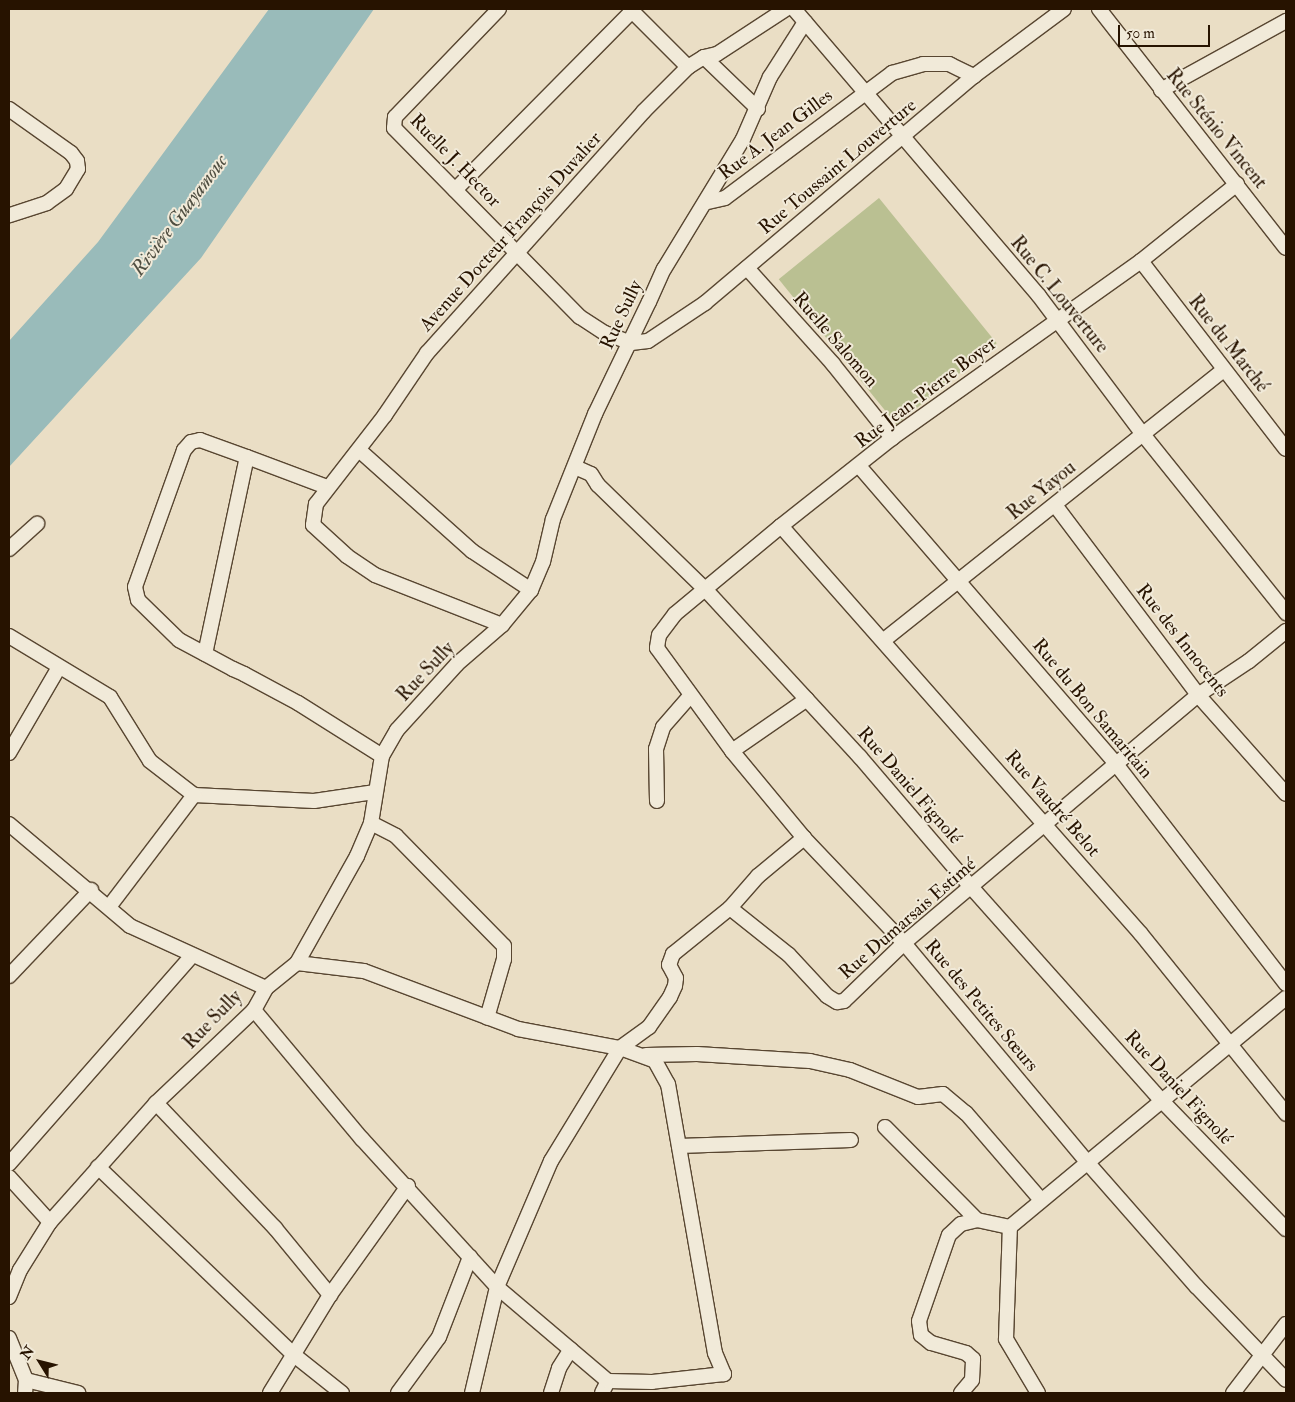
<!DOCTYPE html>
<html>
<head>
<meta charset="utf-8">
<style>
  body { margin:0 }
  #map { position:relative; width:1295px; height:1402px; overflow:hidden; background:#eadec5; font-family:"IM FELL Double Pica",serif }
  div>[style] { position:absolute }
  .green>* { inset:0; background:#bac092; transform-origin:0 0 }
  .water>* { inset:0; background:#99bbba }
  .roads { filter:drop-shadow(1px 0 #584631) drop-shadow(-1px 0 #584631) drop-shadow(0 1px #584631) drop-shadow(0 -1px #584631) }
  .minor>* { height:14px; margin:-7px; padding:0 7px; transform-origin:7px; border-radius:7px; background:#f1ead9 }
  span { translate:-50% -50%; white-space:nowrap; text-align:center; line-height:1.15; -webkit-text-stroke:4px #f1ead9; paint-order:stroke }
  .street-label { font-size:19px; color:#271300 }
  .water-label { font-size:20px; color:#4f4e41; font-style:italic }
  .frame { position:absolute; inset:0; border:10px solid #271300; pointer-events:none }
  .north { position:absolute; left:15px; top:1337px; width:50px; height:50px; -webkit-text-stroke:4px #f1ead9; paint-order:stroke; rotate:306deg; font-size:14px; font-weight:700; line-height:20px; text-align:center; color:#271300 }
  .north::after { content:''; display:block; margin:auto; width:18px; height:22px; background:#271300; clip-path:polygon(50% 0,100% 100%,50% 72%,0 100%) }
  .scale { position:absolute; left:1118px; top:25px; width:92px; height:22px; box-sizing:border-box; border:2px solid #271300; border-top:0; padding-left:6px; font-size:15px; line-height:18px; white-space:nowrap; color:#271300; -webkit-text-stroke:4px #f1ead9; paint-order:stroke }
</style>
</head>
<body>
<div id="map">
  <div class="green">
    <div style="left:879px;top:198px;width:187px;height:129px;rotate:51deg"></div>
  </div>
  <div class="water">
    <div style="clip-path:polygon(269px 9px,374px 9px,201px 258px,9px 467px,9px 341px,98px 242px)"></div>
  </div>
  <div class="roads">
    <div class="minor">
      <div style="left:499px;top:9px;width:150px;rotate:133.9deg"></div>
      <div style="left:395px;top:117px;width:11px;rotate:95deg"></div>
      <div style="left:394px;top:128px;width:265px;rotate:45.5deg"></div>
      <div style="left:580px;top:317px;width:30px;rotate:33deg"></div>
      <div style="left:605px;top:333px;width:28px;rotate:21deg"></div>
      <div style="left:631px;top:343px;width:17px;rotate:-7deg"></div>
      <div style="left:648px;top:341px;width:69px;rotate:-33.7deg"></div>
      <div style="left:705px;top:303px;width:352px;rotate:-40.2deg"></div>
      <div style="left:974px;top:76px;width:112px;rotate:-36.7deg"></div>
      <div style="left:630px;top:9px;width:82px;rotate:45deg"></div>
      <div style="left:794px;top:9px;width:377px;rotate:49.5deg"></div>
      <div style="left:1039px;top:296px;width:171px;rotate:53.1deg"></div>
      <div style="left:1142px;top:433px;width:231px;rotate:51.3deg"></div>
      <div style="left:1099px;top:9px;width:303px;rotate:52deg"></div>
      <div style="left:704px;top:57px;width:75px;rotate:43.9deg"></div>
      <div style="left:1161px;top:90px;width:143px;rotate:-28.9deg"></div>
      <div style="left:9px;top:109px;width:76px;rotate:35.4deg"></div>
      <div style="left:71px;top:153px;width:10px;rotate:53deg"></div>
      <div style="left:77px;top:161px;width:8px;rotate:83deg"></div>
      <div style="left:78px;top:169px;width:23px;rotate:121deg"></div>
      <div style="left:66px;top:189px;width:24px;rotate:144deg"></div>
      <div style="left:47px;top:203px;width:40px;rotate:162deg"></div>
      <div style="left:1237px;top:184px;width:123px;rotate:141.3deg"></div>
      <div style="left:1141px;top:261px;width:305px;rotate:144.6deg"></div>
      <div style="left:892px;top:438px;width:142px;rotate:141.6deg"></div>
      <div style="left:781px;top:526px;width:138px;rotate:140.3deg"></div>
      <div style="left:675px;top:614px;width:26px;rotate:127deg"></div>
      <div style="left:659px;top:635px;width:13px;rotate:99deg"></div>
      <div style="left:657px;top:648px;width:127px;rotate:53.9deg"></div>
      <div style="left:732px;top:751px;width:113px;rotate:50.4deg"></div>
      <div style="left:804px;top:838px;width:145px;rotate:46.4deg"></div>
      <div style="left:904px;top:943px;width:284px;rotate:50.1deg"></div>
      <div style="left:1086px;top:1161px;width:167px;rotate:48.7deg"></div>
      <div style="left:1196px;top:1286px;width:130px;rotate:46.2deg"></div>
      <div style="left:455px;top:190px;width:252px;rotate:-45.3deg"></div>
      <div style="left:708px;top:202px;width:17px;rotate:-13deg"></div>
      <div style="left:725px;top:198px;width:209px;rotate:-36.8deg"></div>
      <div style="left:892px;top:73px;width:32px;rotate:-16deg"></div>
      <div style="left:923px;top:64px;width:26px"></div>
      <div style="left:949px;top:64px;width:28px;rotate:26deg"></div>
      <div style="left:1141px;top:261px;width:237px;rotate:52.4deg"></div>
      <div style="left:747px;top:268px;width:129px;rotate:48.1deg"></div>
      <div style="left:833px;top:364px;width:95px;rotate:51.4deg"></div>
      <div style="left:359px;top:450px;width:152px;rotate:41.8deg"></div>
      <div style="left:472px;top:551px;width:71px;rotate:33.5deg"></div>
      <div style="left:247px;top:457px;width:85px;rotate:20.6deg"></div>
      <div style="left:859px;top:466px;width:394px;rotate:49.2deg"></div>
      <div style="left:1116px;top:764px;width:278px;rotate:52.3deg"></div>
      <div style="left:575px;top:467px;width:17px;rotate:24deg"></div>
      <div style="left:591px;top:474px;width:13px;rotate:58deg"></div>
      <div style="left:598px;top:485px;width:148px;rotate:44.2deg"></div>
      <div style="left:704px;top:588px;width:230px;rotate:47.3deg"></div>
      <div style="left:860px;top:757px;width:172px;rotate:49.5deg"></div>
      <div style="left:972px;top:888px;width:283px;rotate:48.3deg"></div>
      <div style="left:1160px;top:1099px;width:181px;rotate:45.9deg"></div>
      <div style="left:1055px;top:505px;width:238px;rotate:53deg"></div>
      <div style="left:1198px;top:695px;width:132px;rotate:48.4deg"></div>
      <div style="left:781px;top:526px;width:544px;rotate:48.58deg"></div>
      <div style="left:1141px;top:934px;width:231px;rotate:51.1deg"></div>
      <div style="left:9px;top:549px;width:38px;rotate:-42deg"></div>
      <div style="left:502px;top:625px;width:136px;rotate:-158.5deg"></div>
      <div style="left:375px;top:575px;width:34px;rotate:-146deg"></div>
      <div style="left:347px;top:556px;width:46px;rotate:-137.6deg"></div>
      <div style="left:313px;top:525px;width:21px;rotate:-82deg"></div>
      <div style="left:316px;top:504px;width:113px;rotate:-52.2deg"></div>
      <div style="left:385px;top:415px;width:75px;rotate:-55.9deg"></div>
      <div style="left:427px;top:353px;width:324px;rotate:-48.1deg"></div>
      <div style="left:643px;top:112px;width:64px;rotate:-45deg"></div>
      <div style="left:688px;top:67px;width:19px;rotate:-32deg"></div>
      <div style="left:704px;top:57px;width:13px;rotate:-13deg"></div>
      <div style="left:717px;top:54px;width:82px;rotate:-33.1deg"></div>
      <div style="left:9px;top:636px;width:118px;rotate:31.1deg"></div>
      <div style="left:110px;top:697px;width:75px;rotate:58deg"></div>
      <div style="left:150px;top:761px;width:56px;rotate:37.7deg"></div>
      <div style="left:194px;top:795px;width:120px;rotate:2.9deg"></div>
      <div style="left:314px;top:801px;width:62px;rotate:-8.4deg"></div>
      <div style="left:884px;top:640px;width:433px;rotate:-38.5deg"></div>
      <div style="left:205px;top:654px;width:201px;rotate:-78deg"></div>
      <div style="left:247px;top:457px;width:50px;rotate:-160.1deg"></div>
      <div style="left:200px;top:440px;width:9px;rotate:167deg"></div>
      <div style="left:191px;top:442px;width:11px;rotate:131deg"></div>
      <div style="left:184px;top:450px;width:145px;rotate:109.7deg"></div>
      <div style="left:135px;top:587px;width:13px;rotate:77deg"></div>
      <div style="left:138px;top:600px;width:57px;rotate:44.3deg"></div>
      <div style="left:179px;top:640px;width:61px;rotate:28.2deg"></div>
      <div style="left:233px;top:669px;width:12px;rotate:24deg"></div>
      <div style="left:244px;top:674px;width:61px;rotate:28.2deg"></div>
      <div style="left:298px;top:703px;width:99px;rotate:32.2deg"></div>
      <div style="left:732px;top:751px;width:91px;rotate:-34.7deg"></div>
      <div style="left:9px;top:753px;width:99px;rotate:-59.8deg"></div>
      <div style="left:657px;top:801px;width:52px;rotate:-91.1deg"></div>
      <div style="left:656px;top:749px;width:23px;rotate:-72deg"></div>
      <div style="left:663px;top:727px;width:41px;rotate:-48.9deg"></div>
      <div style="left:371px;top:823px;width:28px;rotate:27deg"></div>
      <div style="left:396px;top:836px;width:154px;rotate:45.5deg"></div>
      <div style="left:504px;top:946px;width:13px;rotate:90deg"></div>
      <div style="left:504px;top:959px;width:61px;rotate:106.1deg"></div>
      <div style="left:9px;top:824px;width:158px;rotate:40.1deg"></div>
      <div style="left:130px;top:926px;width:149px;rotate:24.5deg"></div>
      <div style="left:109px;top:907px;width:141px;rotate:-52.8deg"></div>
      <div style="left:730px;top:908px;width:43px;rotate:-48.8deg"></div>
      <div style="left:758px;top:876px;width:60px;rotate:-39.6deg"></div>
      <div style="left:297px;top:963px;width:67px;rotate:6.8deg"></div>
      <div style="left:364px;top:971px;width:165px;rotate:20.6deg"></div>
      <div style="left:518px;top:1029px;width:104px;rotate:10.6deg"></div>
      <div style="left:620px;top:1048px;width:37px;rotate:20deg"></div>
      <div style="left:655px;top:1061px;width:26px;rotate:61deg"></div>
      <div style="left:668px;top:1084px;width:273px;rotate:80.1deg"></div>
      <div style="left:715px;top:1353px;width:23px;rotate:67deg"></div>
      <div style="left:724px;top:1374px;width:72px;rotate:173.7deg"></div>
      <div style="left:652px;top:1382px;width:44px;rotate:-178.7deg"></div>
      <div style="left:608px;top:1381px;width:13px;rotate:117deg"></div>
      <div style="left:9px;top:976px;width:119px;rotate:-46.4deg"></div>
      <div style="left:254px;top:1010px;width:168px;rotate:50.1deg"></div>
      <div style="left:362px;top:1139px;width:200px;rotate:47.6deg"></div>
      <div style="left:497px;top:1287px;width:145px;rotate:40.3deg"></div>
      <div style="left:646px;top:1055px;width:51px;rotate:-1.1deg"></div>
      <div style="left:697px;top:1054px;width:113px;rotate:3.5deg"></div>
      <div style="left:810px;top:1061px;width:41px;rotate:12.7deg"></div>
      <div style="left:850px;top:1070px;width:73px;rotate:21.7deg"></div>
      <div style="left:918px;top:1097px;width:25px;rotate:-7deg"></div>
      <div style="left:943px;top:1094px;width:30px;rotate:40deg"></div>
      <div style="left:966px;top:1113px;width:115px;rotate:49.2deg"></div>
      <div style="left:156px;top:1103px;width:173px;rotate:46.4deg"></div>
      <div style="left:275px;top:1228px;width:87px;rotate:50.6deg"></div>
      <div style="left:885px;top:1127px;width:131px;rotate:45.3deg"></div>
      <div style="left:679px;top:1146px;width:172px;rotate:-2deg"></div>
      <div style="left:9px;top:1164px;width:277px;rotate:-48.7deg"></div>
      <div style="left:98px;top:1167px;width:272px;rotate:43.8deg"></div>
      <div style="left:294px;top:1355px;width:61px;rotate:38.4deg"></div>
      <div style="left:9px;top:1177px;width:61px;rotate:47.7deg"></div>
      <div style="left:9px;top:1297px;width:29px;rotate:-68deg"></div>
      <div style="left:20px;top:1270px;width:57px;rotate:-58deg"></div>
      <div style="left:50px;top:1222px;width:159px;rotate:-48.3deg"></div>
      <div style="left:156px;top:1103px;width:135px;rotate:-43.5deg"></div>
      <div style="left:254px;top:1010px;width:25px;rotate:-61deg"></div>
      <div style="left:266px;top:988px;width:40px;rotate:-39deg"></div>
      <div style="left:297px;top:963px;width:123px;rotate:-60.7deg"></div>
      <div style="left:357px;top:856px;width:36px;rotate:-67deg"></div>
      <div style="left:371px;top:823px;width:68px;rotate:-80.7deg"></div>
      <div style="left:382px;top:756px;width:30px;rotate:-60deg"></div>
      <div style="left:397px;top:730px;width:89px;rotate:-47.7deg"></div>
      <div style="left:457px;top:664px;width:60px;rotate:-40.9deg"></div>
      <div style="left:502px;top:625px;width:45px;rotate:-50.4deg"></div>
      <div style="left:531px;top:590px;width:30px;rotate:-67deg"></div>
      <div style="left:543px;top:562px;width:44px;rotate:-76.9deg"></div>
      <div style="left:553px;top:519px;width:113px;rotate:-68.2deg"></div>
      <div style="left:595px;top:414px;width:124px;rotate:-64.3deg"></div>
      <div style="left:649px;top:302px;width:36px;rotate:-66deg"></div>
      <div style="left:664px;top:269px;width:152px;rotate:-58.7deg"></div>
      <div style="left:743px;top:139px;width:68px;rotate:-66.5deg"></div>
      <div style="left:770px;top:77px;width:65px;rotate:-57.5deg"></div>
      <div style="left:9px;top:1338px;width:45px;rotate:68deg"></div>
      <div style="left:26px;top:1380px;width:13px;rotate:94deg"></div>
      <div style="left:26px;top:1380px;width:54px;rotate:14deg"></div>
      <div style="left:270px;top:1393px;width:115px;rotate:-58.5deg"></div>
      <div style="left:330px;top:1295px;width:134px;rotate:-54.4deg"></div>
      <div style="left:398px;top:1393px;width:69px;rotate:-53.8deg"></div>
      <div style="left:439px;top:1337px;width:86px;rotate:-68.8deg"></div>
      <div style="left:472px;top:1393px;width:109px;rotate:-76.7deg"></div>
      <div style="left:497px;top:1287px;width:137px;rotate:-66.8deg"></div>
      <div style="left:551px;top:1161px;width:132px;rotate:-58.6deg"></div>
      <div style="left:620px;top:1048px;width:36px;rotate:-36deg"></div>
      <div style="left:649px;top:1027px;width:37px;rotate:-55deg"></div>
      <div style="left:670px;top:997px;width:12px;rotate:-66deg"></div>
      <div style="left:675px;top:986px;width:8px;rotate:-83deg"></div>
      <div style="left:676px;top:978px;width:15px;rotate:-118deg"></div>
      <div style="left:669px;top:965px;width:12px;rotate:-70deg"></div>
      <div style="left:673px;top:954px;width:73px;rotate:-38.9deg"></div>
      <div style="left:730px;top:908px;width:75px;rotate:38.5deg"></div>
      <div style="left:789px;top:955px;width:56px;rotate:47.2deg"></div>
      <div style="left:827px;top:996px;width:12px;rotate:31deg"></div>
      <div style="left:837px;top:1002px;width:7px;rotate:-8deg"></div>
      <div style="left:844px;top:1001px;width:83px;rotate:-44deg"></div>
      <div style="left:904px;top:943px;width:277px;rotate:-40.2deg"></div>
      <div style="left:1116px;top:764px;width:107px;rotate:-40.1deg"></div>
      <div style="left:1198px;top:695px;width:61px;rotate:-33.7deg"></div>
      <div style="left:1249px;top:661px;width:48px;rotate:-39deg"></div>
      <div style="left:551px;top:1393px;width:26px;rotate:-72deg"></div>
      <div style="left:559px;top:1368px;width:22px;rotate:-58deg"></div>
      <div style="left:961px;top:1393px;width:17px;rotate:-50deg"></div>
      <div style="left:972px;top:1380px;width:21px;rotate:-87deg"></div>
      <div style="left:973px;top:1359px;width:9px;rotate:-139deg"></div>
      <div style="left:966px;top:1353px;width:36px;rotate:-164deg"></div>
      <div style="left:931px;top:1343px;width:13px;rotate:-141deg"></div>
      <div style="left:921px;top:1335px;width:14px;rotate:-98deg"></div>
      <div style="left:919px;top:1321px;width:91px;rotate:-70.8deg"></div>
      <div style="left:949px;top:1235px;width:16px;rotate:-43deg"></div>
      <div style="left:961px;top:1224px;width:16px;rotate:-14deg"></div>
      <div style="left:977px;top:1220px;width:34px;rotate:12deg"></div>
      <div style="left:1038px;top:1393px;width:63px;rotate:-120.7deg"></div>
      <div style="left:1006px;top:1339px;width:112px;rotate:-88deg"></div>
      <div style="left:1010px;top:1227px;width:359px;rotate:-39.7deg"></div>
      <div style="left:1233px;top:1393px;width:87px;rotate:-52.5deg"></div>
    </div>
  </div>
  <div class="street-label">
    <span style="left:1216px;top:129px;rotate:51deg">Rue Sténio Vincent</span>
    <span style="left:776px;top:135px;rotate:-37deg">Rue A. Jean Gilles</span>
    <span style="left:455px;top:161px;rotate:46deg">Ruelle J. Hector</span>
    <span style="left:838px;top:167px;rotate:-40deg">Rue Toussaint Louverture</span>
    <span style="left:511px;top:232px;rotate:-48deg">Avenue Docteur François Duvalier</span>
    <span style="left:1059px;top:295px;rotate:51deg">Rue C. Louverture</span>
    <span style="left:622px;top:315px;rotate:-65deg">Rue Sully</span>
    <span style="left:835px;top:340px;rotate:49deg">Ruelle Salomon</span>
    <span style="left:1228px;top:344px;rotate:52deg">Rue du Marché</span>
    <span style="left:926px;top:393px;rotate:-37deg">Rue Jean-Pierre Boyer</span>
    <span style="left:1042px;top:491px;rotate:-39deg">Rue Yayou</span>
    <span style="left:1182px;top:641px;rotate:52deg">Rue des Innocents</span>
    <span style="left:426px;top:672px;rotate:-47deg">Rue Sully</span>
    <span style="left:1092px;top:709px;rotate:50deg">Rue du Bon Samaritain</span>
    <span style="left:909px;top:786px;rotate:49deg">Rue Daniel Fignolé</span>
    <span style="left:1052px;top:804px;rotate:49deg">Rue Vaudré Belot</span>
    <span style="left:908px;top:919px;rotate:-41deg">Rue Dumarsais Estimé</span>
    <span style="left:981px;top:1006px;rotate:50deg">Rue des Petites Sœurs</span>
    <span style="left:213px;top:1020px;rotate:-46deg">Rue Sully</span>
    <span style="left:1178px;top:1088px;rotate:47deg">Rue Daniel Fignolé</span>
  </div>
  <div class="water-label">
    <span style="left:179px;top:215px;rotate:-53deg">Rivière Guayamouc</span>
  </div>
  <div class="frame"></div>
  <div class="north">N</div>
  <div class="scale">50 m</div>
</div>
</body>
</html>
